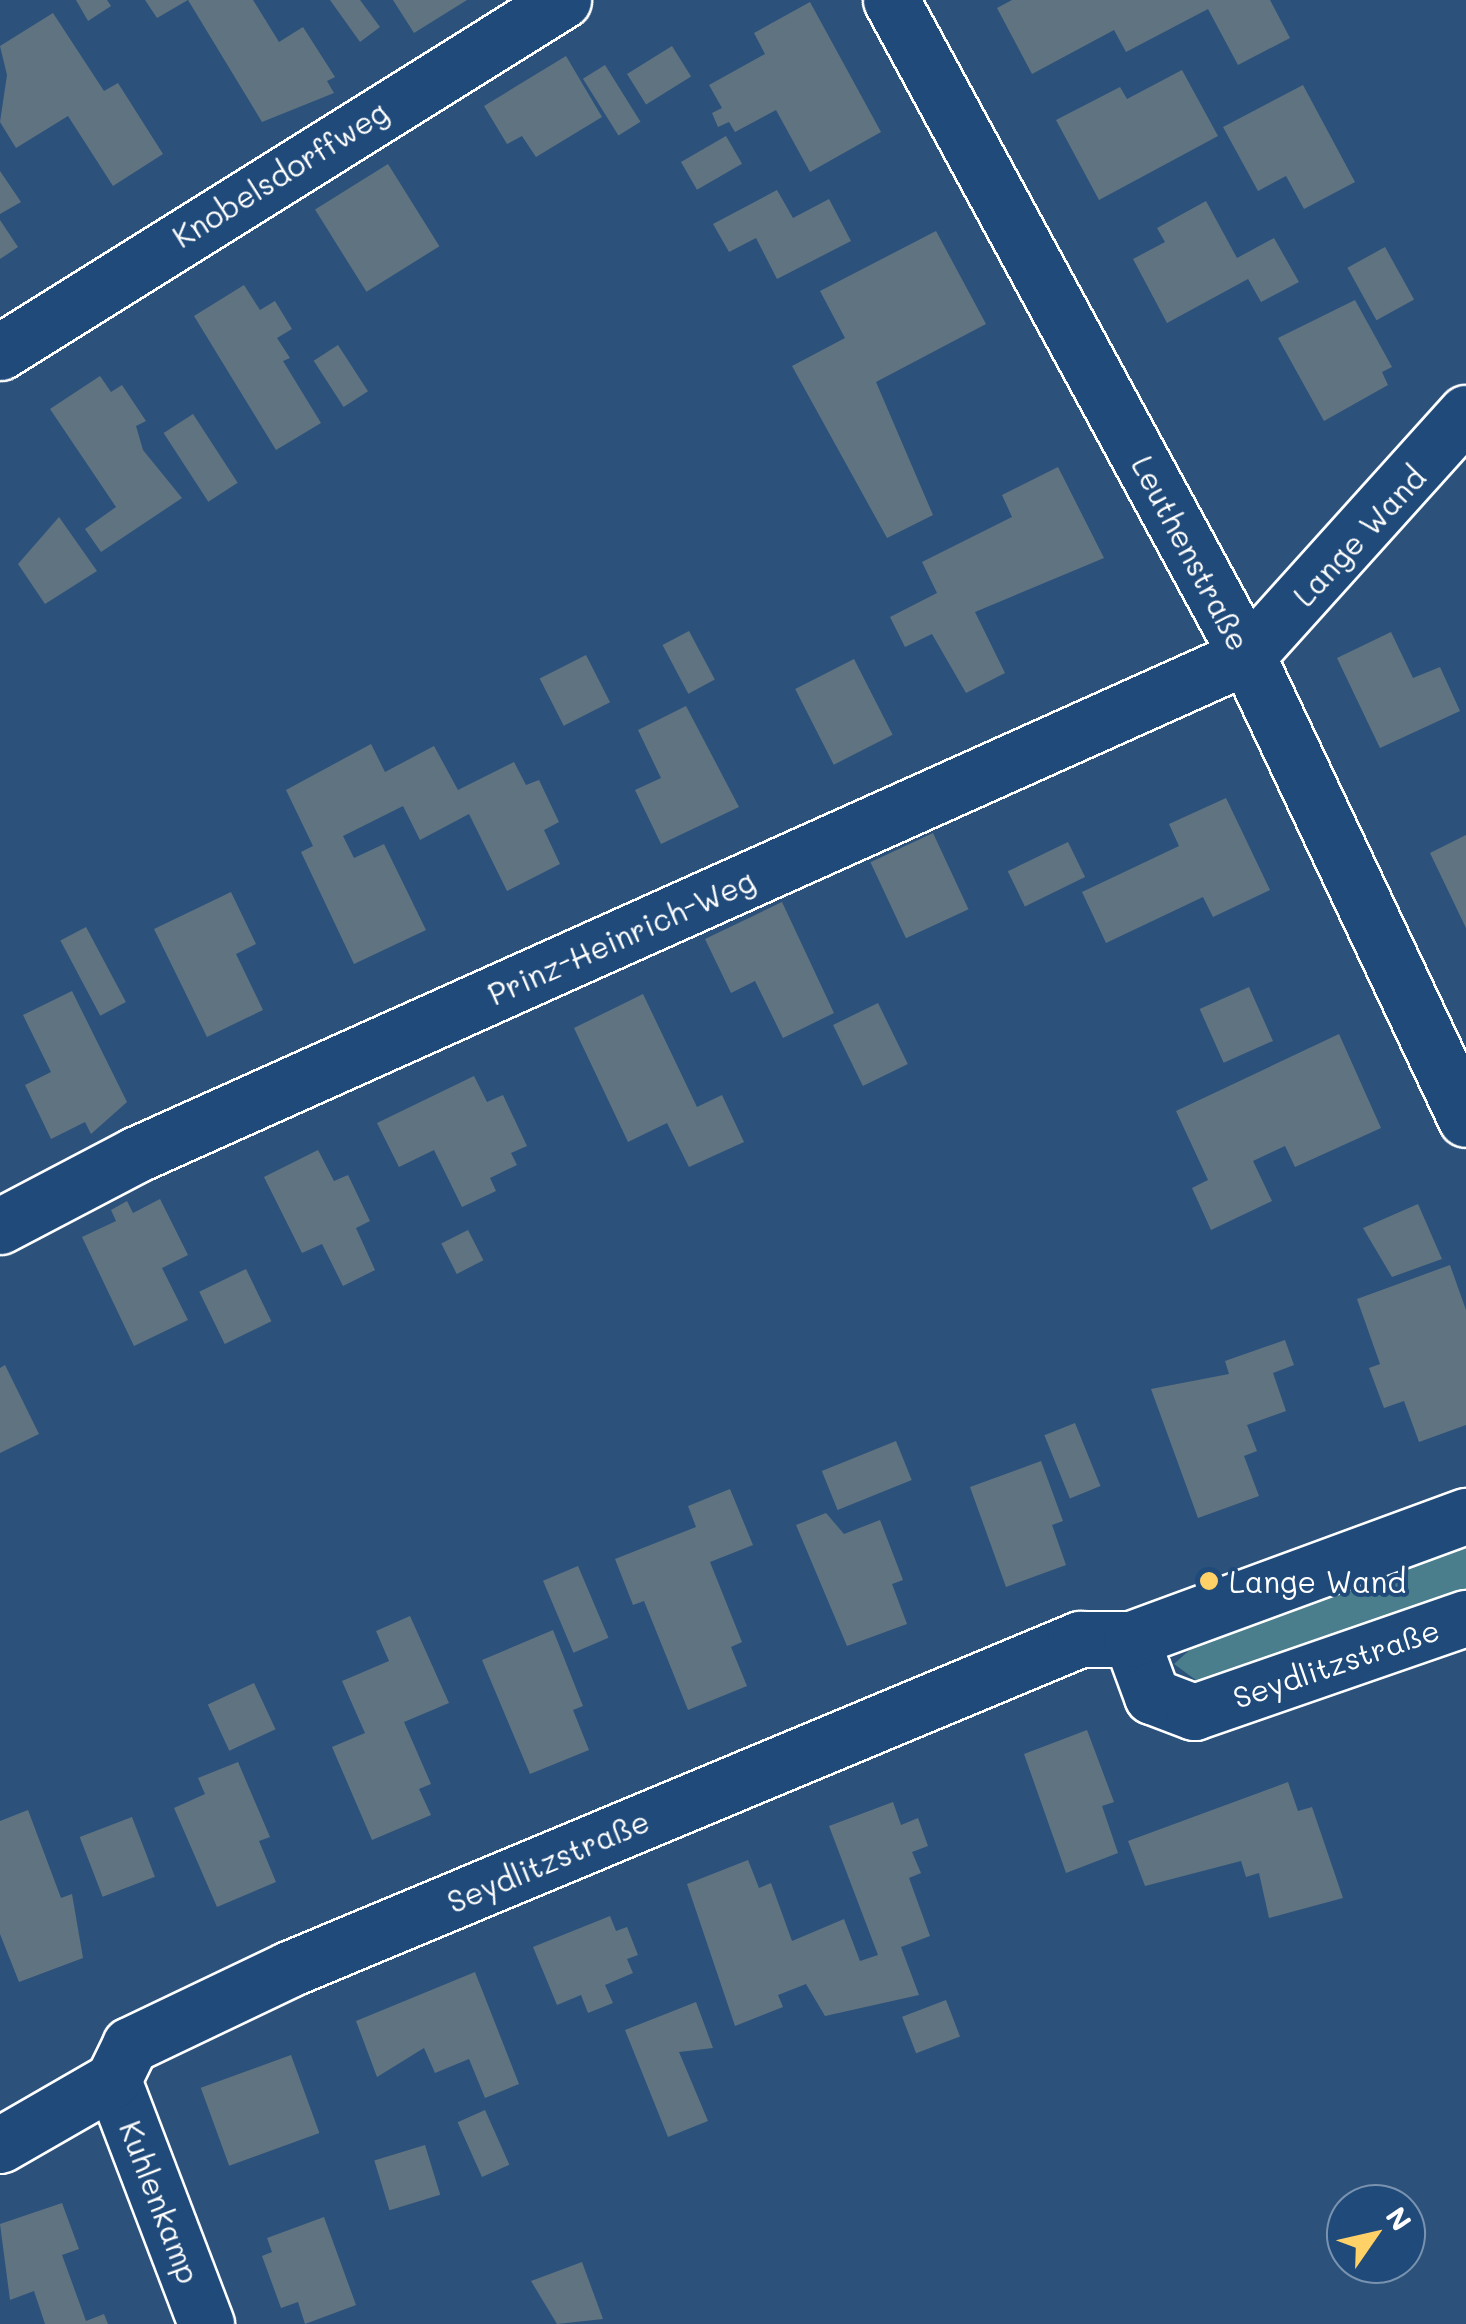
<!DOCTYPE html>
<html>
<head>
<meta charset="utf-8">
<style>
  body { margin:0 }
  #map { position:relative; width:1466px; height:2324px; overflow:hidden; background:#2c527b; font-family:Mali,sans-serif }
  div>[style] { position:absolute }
  .green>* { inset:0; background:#4a7e8c }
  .building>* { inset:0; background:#607381; transform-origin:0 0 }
  .roads { filter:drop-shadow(2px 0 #fff) drop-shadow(-2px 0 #fff) drop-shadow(0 2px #fff) drop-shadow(0 -2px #fff) }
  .minor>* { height:55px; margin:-27.5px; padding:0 27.5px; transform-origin:27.5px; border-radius:27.5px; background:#1f4a7a }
  .dots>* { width:28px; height:28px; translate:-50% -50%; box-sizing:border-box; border:5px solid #1f4a7a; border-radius:50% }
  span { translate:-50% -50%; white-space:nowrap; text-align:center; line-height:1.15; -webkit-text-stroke:8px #1f4a7a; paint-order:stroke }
  .street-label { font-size:30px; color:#fff }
  .poi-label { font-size:30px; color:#fff }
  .left { translate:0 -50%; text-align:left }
  .north { position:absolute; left:1326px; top:2184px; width:100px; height:100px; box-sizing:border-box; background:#1f4a7a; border:2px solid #7992af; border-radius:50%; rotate:56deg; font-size:28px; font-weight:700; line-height:40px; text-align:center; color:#fff }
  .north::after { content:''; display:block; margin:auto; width:35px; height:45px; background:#ffd166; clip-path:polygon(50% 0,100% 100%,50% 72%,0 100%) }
</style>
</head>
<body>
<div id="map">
  <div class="green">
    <div style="clip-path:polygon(1466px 1548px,1466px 1592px,1200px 1683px,1174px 1664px,1195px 1645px)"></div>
  </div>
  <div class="building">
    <div style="clip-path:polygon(76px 0,107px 0,111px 6px,88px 21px)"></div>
    <div style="clip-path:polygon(145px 0,188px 0,157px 18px)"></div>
    <div style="clip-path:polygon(188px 0,253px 0,279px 42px,303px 27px,335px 77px,327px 81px,334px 93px,262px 122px)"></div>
    <div style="clip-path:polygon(330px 0,360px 0,380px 27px,360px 42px)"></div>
    <div style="clip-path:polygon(393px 0,467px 0,414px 33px)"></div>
    <div style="clip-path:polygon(1012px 0,1270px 0,1290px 38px,1238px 65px,1208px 9px,1126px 52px,1114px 30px,1032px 74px,997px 8px)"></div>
    <div style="clip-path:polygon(810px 2px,881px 132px,810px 172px,776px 110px,735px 132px,729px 122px,718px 127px,712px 113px,722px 108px,709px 85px,765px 54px,754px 33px)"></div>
    <div style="clip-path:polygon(53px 13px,104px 91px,118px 83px,163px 154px,113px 186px,68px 116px,16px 148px,0 122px,7px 75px,0 46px)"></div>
    <div style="left:672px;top:46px;width:36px;height:53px;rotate:58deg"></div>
    <div style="clip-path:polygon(566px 56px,602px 117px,536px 157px,522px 136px,507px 144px,484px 106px)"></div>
    <div style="left:605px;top:65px;width:67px;height:26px;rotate:58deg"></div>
    <div style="clip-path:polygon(1182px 70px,1218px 136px,1099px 200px,1056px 120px,1120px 87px,1127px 99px)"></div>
    <div style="clip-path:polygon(1303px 85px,1355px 182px,1304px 209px,1286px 176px,1258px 191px,1223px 127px)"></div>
    <div style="left:726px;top:136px;width:32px;height:52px;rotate:60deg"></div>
    <div style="left:388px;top:164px;width:97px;height:86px;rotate:58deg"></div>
    <div style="clip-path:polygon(0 171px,21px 202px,0 214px)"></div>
    <div style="clip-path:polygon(777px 190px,793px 218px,829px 199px,851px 241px,777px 279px,756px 238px,729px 252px,713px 224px)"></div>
    <div style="clip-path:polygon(1206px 201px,1237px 258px,1274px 238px,1299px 282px,1261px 302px,1248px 279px,1167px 323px,1133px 259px,1165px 242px,1157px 228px)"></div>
    <div style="clip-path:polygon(0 220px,18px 247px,0 259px)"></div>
    <div style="clip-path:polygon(936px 231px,986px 324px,876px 382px,933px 515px,887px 538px,792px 366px,845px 338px,820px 291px)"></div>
    <div style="left:1385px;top:247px;width:60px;height:43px;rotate:61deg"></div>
    <div style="clip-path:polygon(244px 285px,260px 310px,275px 301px,292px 329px,277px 338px,290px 358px,283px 361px,321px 423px,276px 450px,194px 316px)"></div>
    <div style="clip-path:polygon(1355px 300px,1392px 367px,1382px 372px,1388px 385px,1324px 421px,1278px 338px)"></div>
    <div style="left:338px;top:345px;width:55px;height:29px;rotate:57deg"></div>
    <div style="clip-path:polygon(100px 376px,111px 392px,122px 385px,146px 421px,136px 426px,143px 450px,182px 498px,101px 552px,85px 529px,116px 507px,50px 409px)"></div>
    <div style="left:193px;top:414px;width:82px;height:35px;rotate:57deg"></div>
    <div style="clip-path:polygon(1058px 467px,1104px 558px,975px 612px,1005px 673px,966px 693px,932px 634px,905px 647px,890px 617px,937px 593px,922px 562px,1012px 517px,1002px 495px)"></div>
    <div style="clip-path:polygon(59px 517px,97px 571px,45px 604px,18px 564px)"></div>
    <div style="left:689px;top:631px;width:55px;height:30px;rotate:62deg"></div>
    <div style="clip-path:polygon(1391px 632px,1413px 678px,1440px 667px,1460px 711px,1380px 748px,1337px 658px)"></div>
    <div style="left:586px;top:655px;width:53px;height:52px;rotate:63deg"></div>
    <div style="left:854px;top:659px;width:85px;height:66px;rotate:63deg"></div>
    <div style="clip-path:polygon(686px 706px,739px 807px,661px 844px,635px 790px,661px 778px,638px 730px)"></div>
    <div style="clip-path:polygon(371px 744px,385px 772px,434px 746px,458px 790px,514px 762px,526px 785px,539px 780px,559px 822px,544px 830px,560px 864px,507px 891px,469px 814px,420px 840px,403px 806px,343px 836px,354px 858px,384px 844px,426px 930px,354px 964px,301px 852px,313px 846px,286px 790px)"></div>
    <div style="clip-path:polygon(1226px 798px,1270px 890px,1213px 917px,1203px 897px,1106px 943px,1082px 892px,1179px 846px,1169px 824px)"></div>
    <div style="left:933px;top:833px;width:84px;height:69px;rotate:65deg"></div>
    <div style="clip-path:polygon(1466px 835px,1466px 928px,1430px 853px)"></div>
    <div style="left:1068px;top:842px;width:39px;height:67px;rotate:64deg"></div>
    <div style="clip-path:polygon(231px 892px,256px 944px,236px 954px,263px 1010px,207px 1037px,154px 929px)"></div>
    <div style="clip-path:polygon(782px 902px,834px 1013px,783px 1038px,755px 981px,731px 993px,705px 939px)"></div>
    <div style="left:86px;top:927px;width:85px;height:29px;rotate:62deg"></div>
    <div style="left:1249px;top:987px;width:59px;height:54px;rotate:66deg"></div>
    <div style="clip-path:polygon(72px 991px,127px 1102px,91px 1134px,85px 1122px,51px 1139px,25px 1085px,51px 1072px,23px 1015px)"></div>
    <div style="clip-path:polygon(643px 994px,697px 1107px,722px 1095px,744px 1142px,689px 1167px,667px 1123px,628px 1142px,574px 1028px)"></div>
    <div style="left:878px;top:1003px;width:68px;height:50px;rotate:64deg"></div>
    <div style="clip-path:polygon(1339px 1034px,1381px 1128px,1295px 1167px,1285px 1146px,1253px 1161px,1272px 1201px,1211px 1230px,1192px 1188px,1208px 1180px,1176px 1111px)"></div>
    <div style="clip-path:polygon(474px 1076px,487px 1102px,503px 1095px,527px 1146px,511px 1153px,517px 1165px,490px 1178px,496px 1191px,462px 1207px,434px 1150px,399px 1167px,377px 1123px)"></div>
    <div style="clip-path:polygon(318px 1150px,334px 1181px,348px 1175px,370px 1221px,356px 1228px,375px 1270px,343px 1286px,322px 1244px,302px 1253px,264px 1177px)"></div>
    <div style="clip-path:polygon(160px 1199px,188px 1255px,162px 1268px,188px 1320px,134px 1346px,82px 1237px,116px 1221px,111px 1210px,127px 1201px,133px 1213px)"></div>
    <div style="clip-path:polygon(1418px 1204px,1442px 1259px,1392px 1277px,1363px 1228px)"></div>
    <div style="left:468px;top:1230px;width:34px;height:30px;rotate:63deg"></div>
    <div style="clip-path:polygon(1450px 1265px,1466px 1310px,1466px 1425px,1419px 1442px,1404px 1401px,1384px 1408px,1369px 1368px,1380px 1364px,1357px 1299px)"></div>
    <div style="left:246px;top:1269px;width:58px;height:52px;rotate:64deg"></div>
    <div style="clip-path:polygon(1285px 1340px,1294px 1365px,1273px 1373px,1286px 1411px,1247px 1425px,1257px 1451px,1244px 1456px,1259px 1496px,1198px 1518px,1151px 1389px,1229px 1374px,1225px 1361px)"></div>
    <div style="clip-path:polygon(5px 1365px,39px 1434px,0 1453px,0 1368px)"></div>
    <div style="left:1075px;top:1423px;width:68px;height:33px;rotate:68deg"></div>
    <div style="left:896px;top:1441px;width:42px;height:80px;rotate:68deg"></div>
    <div style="clip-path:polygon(1041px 1461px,1063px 1521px,1052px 1525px,1066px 1565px,1006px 1587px,970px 1487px)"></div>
    <div style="clip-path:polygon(730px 1489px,753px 1545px,710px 1562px,742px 1642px,731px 1647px,747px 1686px,688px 1710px,644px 1601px,633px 1605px,615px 1559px,696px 1527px,688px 1506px)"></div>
    <div style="clip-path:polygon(826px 1513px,844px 1534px,880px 1520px,903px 1580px,892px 1584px,907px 1624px,847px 1646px,796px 1525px)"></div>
    <div style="left:578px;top:1566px;width:78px;height:38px;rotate:67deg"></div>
    <div style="clip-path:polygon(410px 1616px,449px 1703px,404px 1722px,431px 1784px,419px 1789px,431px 1815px,372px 1840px,332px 1747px,365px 1733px,342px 1681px,389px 1661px,376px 1631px)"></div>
    <div style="clip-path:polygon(553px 1630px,583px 1706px,573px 1710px,589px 1750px,530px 1774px,482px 1660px)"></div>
    <div style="left:254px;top:1683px;width:51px;height:51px;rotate:65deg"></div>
    <div style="clip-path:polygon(1087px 1730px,1114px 1802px,1102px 1806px,1118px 1853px,1066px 1873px,1024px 1754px)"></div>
    <div style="clip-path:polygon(238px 1762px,270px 1837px,259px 1841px,276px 1882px,217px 1907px,174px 1808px,205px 1794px,198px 1778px)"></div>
    <div style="clip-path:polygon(1288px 1782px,1298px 1811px,1312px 1807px,1343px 1898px,1269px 1918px,1259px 1873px,1246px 1877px,1241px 1861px,1145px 1886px,1128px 1841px)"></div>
    <div style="clip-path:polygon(893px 1802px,901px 1825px,918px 1818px,928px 1846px,912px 1852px,921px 1873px,909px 1878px,930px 1936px,901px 1947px,919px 1995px,825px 2016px,806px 1984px,778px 1995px,783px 2007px,735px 2026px,687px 1884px,748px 1860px,759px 1888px,771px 1883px,792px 1941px,844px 1919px,860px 1961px,878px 1955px,829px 1826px)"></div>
    <div style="clip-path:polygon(28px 1810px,61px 1898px,72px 1894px,83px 1958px,19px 1982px,0 1934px,0 1821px)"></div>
    <div style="left:132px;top:1817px;width:64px;height:56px;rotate:69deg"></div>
    <div style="clip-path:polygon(610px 1916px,616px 1931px,627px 1927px,638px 1955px,627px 1959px,633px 1973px,605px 1985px,613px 2003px,588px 2013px,581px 1995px,557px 2005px,533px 1947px)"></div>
    <div style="clip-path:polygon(475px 1972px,519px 2084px,485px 2098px,469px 2059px,435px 2073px,424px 2048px,377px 2077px,356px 2021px)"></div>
    <div style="left:946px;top:2000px;width:39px;height:47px;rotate:69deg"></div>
    <div style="clip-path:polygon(696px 2002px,713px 2048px,679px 2052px,708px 2121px,668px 2137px,625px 2030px)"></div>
    <div style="left:291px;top:2055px;width:83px;height:96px;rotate:70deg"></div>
    <div style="left:485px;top:2110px;width:60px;height:30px;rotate:66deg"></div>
    <div style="left:425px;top:2145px;width:52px;height:53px;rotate:73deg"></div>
    <div style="clip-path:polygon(62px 2203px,79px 2249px,62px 2255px,86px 2321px,104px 2314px,108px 2324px,45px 2324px,34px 2291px,10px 2300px,0 2224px)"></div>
    <div style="clip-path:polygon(324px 2217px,356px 2305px,305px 2324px,298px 2302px,281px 2308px,262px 2256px,272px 2252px,267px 2238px)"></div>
    <div style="clip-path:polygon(582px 2262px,603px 2319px,557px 2324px,531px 2281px)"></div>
  </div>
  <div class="roads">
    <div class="minor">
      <div style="left:891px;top:0;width:746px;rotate:61.51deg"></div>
      <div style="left:1247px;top:656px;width:512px;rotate:64.69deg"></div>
      <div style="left:0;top:352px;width:664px;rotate:-32.01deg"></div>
      <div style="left:0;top:1226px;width:153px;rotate:-27.7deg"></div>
      <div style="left:135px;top:1155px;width:1219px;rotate:-24.17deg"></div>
      <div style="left:1247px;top:656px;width:327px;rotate:-48deg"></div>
      <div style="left:1131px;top:1639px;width:61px;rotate:69.8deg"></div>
      <div style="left:1152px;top:1696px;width:45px;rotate:20.9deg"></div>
      <div style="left:1194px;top:1712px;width:288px;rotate:-19.1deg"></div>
      <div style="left:113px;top:2080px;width:261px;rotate:69.1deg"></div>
      <div style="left:0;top:2145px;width:130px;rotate:-29.9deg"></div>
      <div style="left:113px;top:2080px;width:39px;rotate:-64deg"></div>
      <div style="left:130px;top:2045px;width:176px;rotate:-25.5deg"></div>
      <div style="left:289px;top:1969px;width:857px;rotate:-22.65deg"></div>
      <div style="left:1080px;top:1639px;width:51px"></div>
      <div style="left:1131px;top:1639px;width:357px;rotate:-20.2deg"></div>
    </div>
  </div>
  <div class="dots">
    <div style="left:1209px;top:1581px;background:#ffd166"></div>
  </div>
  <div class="street-label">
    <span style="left:280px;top:174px;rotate:-32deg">Knobelsdorffweg</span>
    <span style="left:1359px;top:536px;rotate:-47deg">Lange Wand</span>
    <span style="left:1191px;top:553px;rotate:62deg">Leuthenstraße</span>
    <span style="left:621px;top:937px;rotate:-24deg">Prinz-Heinrich-Weg</span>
    <span style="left:1336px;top:1663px;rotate:-19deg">Seydlitzstraße</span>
    <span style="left:548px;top:1861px;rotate:-23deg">Seydlitzstraße</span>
    <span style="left:160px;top:2202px;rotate:69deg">Kuhlenkamp</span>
  </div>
  <div class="poi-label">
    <span class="left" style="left:1229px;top:1581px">Lange Wand</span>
  </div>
  <div class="north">N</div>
</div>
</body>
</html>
